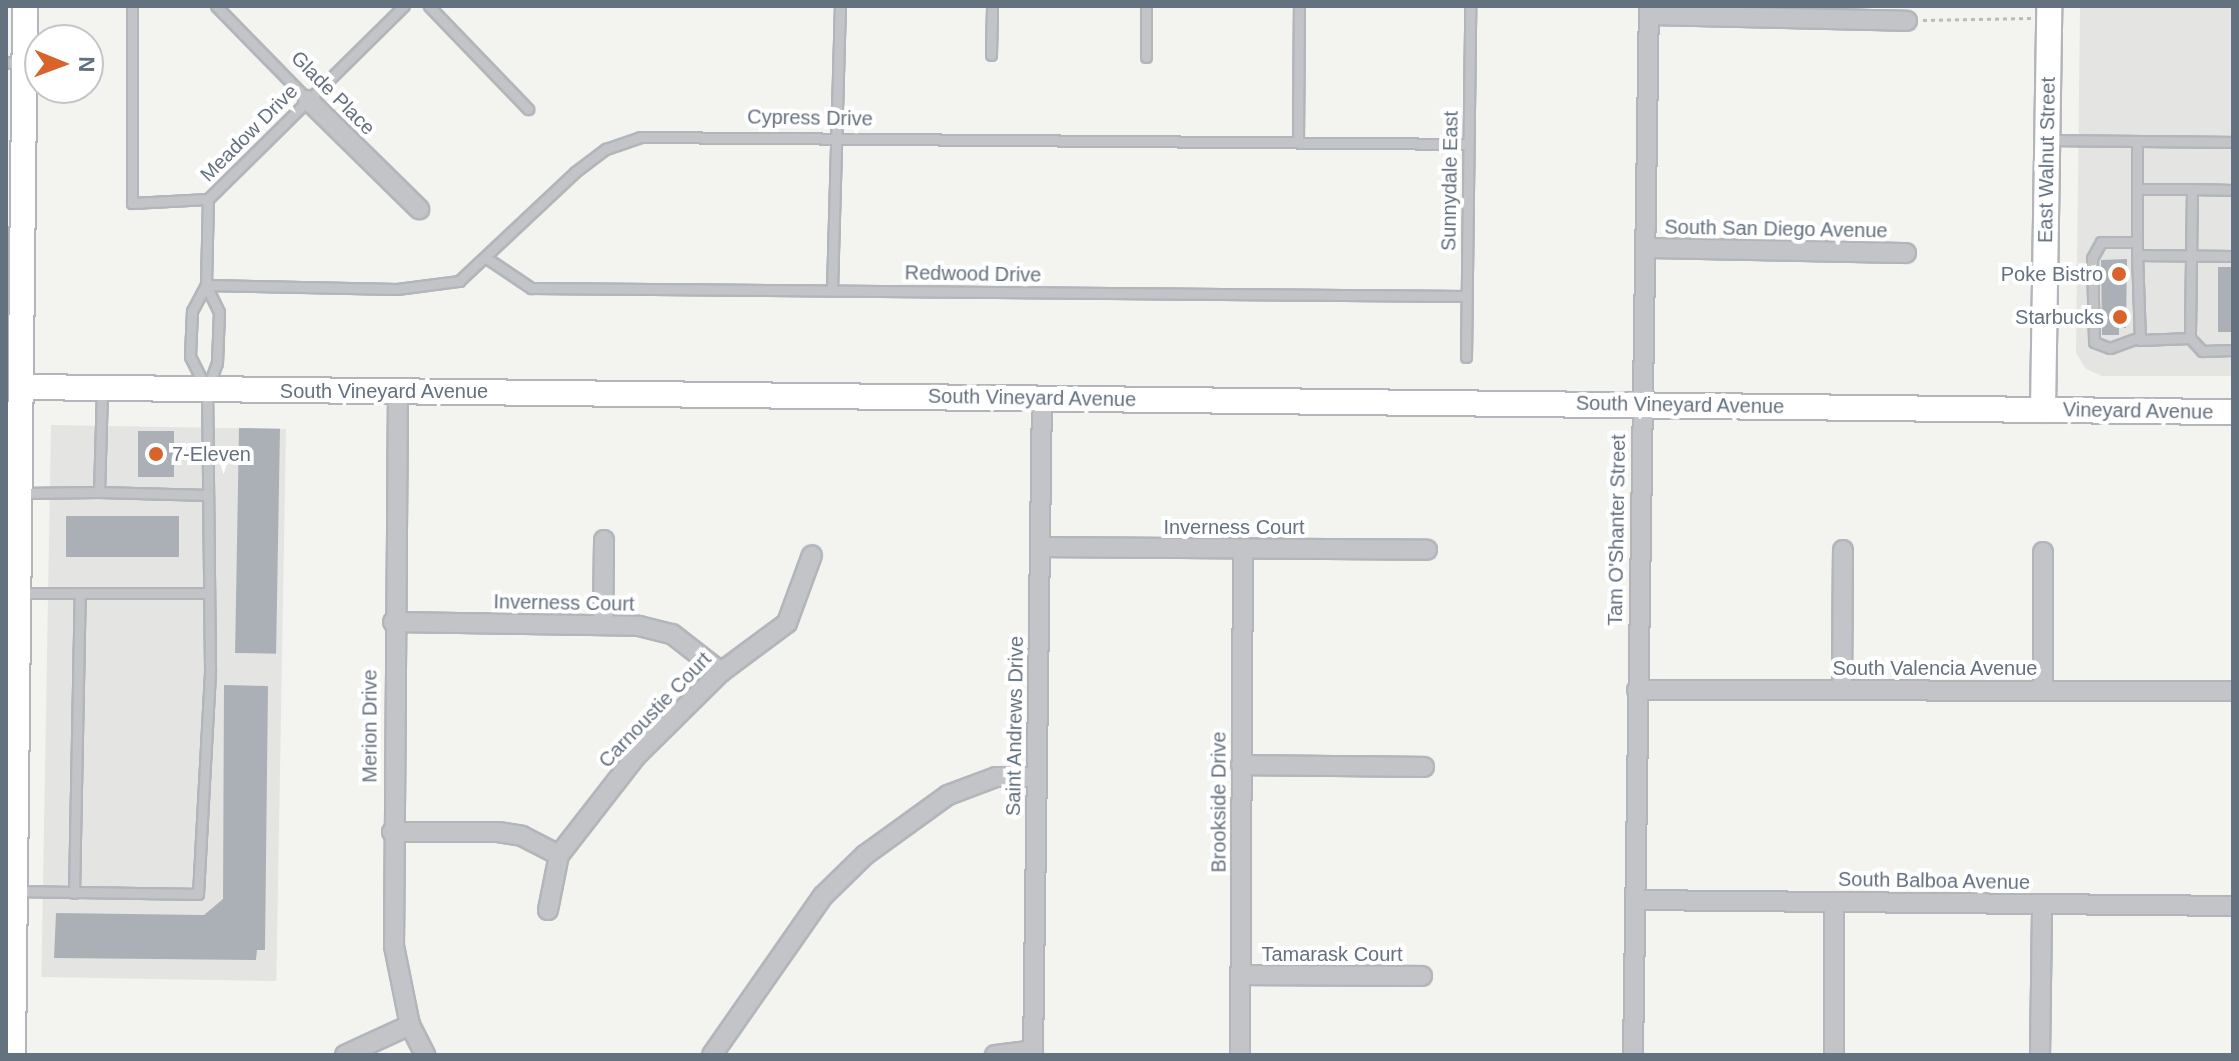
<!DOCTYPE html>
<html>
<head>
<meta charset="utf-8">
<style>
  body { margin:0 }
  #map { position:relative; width:2239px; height:1061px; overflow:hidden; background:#f3f4f0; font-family:Arial,sans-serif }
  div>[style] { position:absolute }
  .built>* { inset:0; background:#e4e5e3; transform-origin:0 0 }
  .building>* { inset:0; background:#aab0b5; transform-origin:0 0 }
  .path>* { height:3px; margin-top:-1.5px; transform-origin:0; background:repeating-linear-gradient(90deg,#b9bbbd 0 4px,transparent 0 8px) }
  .roads { filter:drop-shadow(2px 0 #b2b6ba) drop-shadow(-2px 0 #b2b6ba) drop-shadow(0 2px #b2b6ba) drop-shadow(0 -2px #b2b6ba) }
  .lane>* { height:9px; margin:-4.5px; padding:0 4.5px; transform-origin:4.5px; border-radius:4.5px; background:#c2c4c8 }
  .street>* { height:18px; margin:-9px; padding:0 9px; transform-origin:9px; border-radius:9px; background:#c2c4c8 }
  .secondary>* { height:24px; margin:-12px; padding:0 12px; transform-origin:12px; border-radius:12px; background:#fff }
  .dots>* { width:22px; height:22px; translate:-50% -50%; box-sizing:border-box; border:4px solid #fff; border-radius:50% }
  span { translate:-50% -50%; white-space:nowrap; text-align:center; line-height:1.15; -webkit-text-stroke:8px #fff; paint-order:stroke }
  .street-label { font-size:20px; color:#64717f }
  .poi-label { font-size:20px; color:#64717f }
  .right { translate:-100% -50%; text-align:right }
  .left { translate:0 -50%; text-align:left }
  .frame { position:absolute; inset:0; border:8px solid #64717f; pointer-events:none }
  .north { position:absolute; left:24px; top:24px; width:80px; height:80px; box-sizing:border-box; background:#fff; border:2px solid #c1c6cc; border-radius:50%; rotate:91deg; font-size:22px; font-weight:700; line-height:32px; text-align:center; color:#64717f }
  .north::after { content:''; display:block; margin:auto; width:28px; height:36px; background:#d8632b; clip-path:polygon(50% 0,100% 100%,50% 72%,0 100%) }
</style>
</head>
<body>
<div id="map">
  <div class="built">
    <div style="clip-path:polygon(2080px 6px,2233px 6px,2233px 376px,2102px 376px,2086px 369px,2076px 353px)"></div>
    <div style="left:51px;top:425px;width:235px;height:552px;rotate:1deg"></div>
  </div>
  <div class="building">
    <div style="clip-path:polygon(2127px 259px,2126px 328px,2119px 328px,2119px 335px,2102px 335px,2101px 260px)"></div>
    <div style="left:2218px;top:267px;width:15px;height:65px"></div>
    <div style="left:239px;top:428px;width:41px;height:225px;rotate:1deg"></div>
    <div style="left:138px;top:431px;width:36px;height:46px"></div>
    <div style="left:66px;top:516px;width:113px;height:41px"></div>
    <div style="clip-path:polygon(224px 685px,268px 686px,265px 950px,257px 950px,256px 960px,54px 958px,56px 913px,204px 915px,223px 899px)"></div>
  </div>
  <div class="path">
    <div style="left:1923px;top:20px;width:108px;rotate:-1.1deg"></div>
  </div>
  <div class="roads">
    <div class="lane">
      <div style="left:132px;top:6px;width:197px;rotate:90deg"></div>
      <div style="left:132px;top:203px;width:76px;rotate:-3deg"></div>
      <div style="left:208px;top:199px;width:275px;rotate:-44.6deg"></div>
      <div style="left:216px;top:6px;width:132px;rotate:45.6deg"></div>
      <div style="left:429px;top:6px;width:143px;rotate:46.1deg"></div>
      <div style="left:991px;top:55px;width:49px;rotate:-88.8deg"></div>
      <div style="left:1146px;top:57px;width:51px;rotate:-90deg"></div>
      <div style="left:6px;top:62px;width:18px;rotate:9deg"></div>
      <div style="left:2050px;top:140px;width:183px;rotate:0.6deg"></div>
      <div style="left:1298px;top:141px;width:135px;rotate:-89.6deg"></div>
      <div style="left:2137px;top:141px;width:114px;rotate:90deg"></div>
      <div style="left:2137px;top:255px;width:96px;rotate:0.6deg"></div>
      <div style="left:2137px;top:189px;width:55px"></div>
      <div style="left:2192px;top:189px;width:149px;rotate:90.8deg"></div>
      <div style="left:2190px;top:338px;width:50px;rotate:177.7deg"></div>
      <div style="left:2140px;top:340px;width:85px;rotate:-92deg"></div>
      <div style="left:2192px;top:189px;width:41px;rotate:1.4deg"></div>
      <div style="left:2137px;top:242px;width:36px;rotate:180deg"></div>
      <div style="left:2101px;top:242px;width:18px;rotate:119deg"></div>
      <div style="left:2092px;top:258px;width:84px;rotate:88.6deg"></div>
      <div style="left:2094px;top:342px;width:17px;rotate:21deg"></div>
      <div style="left:2110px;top:348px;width:32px;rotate:-20deg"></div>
      <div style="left:488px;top:259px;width:52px;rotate:34deg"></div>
      <div style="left:531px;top:288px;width:935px;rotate:0.49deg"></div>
      <div style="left:206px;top:285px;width:191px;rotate:1.2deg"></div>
      <div style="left:397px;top:289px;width:63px;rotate:-7.4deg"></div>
      <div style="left:459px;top:281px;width:159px;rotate:-43.2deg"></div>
      <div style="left:575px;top:172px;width:39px;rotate:-37deg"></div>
      <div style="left:606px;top:149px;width:36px;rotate:-19deg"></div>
      <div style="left:640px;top:137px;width:828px;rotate:0.48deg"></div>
      <div style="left:832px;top:290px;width:284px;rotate:-88.4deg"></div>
      <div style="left:2190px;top:338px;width:18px;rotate:47deg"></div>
      <div style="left:2202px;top:351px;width:31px;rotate:-2deg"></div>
      <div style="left:1466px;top:357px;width:351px;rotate:-89.3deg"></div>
      <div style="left:204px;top:384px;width:31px;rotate:-117deg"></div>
      <div style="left:190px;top:356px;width:45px;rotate:-87.5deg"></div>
      <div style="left:192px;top:311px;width:30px;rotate:-62deg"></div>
      <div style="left:206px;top:285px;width:86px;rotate:-88.7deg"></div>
      <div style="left:99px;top:492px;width:109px;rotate:1.6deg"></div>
      <div style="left:21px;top:493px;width:78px;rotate:-0.7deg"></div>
      <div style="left:99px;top:492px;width:102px;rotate:-88.3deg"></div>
      <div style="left:20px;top:593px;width:189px"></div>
      <div style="left:16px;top:891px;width:182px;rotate:0.9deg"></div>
      <div style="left:198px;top:894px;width:225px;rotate:-86.9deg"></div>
      <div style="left:210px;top:669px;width:279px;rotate:-90.6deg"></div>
      <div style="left:207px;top:390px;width:29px;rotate:-70deg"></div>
      <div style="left:217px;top:363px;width:51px;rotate:-87.8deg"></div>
      <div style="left:219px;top:312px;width:30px;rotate:-116deg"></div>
      <div style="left:74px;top:893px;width:300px;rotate:-88.9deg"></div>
    </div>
    <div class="street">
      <div style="left:1649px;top:15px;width:258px;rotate:1.3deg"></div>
      <div style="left:308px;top:100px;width:156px;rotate:44.5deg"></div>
      <div style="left:1646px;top:248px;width:260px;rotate:1.1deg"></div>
      <div style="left:398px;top:391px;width:555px;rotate:90.41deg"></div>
      <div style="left:394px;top:946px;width:81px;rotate:78.6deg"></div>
      <div style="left:410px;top:1025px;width:34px;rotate:63deg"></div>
      <div style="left:1041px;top:547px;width:386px;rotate:0.4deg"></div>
      <div style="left:393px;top:622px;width:246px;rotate:0.9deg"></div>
      <div style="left:639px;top:626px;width:34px;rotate:14deg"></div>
      <div style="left:672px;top:634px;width:62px;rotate:37.8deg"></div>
      <div style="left:603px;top:624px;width:84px;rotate:-89.3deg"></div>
      <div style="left:1637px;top:690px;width:596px;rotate:0.1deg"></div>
      <div style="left:1842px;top:690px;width:140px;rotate:-89.6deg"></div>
      <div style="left:2043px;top:690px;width:138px;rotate:-90deg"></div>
      <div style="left:1241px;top:765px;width:183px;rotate:0.6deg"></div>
      <div style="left:392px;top:832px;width:106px"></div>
      <div style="left:498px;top:832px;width:24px;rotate:9deg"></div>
      <div style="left:522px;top:836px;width:42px;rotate:27.2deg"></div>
      <div style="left:1635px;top:900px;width:598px;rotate:0.57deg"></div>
      <div style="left:548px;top:910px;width:56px;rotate:-78.7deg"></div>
      <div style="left:559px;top:855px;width:125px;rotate:-52.1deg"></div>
      <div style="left:636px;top:756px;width:120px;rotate:-44.7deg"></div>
      <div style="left:721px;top:672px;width:82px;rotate:-36.6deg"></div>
      <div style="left:787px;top:623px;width:72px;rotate:-69.8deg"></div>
      <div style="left:1242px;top:975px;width:180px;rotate:0.3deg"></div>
      <div style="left:345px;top:1055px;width:72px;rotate:-24.8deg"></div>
      <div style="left:712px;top:1055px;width:194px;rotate:-55.1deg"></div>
      <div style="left:823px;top:896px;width:59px;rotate:-44.3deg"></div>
      <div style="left:865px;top:855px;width:102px;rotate:-35.9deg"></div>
      <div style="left:948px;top:795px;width:51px;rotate:-20.6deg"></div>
      <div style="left:996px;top:777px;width:40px"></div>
      <div style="left:995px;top:1055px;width:38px;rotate:-7deg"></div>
      <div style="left:1033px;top:1055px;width:657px;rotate:-89.22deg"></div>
      <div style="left:1240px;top:1055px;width:506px;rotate:-89.66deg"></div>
      <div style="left:1633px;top:1055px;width:1049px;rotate:-89.13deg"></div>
      <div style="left:1834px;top:1055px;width:153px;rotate:-90deg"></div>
      <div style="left:2040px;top:1055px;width:151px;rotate:-89.2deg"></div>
    </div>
    <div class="secondary">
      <div style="left:21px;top:387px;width:2212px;rotate:0.65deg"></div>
      <div style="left:2043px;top:410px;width:404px;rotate:-89.1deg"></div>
      <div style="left:13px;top:1055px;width:1049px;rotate:-89.34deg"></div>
    </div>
  </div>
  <div class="dots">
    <div style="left:2119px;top:274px;background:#d8632b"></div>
    <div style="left:2120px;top:317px;background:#d8632b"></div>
    <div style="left:156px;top:454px;background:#d8632b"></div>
  </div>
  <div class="street-label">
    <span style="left:333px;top:93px;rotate:45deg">Glade Place</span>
    <span style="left:810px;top:118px;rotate:1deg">Cypress Drive</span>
    <span style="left:249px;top:133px;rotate:-45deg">Meadow Drive</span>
    <span style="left:2047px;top:160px;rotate:-89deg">East Walnut Street</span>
    <span style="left:1450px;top:181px;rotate:-89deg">Sunnydale East</span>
    <span style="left:1776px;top:229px;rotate:1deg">South San Diego Avenue</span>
    <span style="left:973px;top:274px;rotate:1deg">Redwood Drive</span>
    <span style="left:384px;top:391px">South Vineyard Avenue</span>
    <span style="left:1032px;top:398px;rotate:1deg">South Vineyard Avenue</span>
    <span style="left:1680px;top:405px;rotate:1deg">South Vineyard Avenue</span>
    <span style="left:2138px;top:411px;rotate:1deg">Vineyard Avenue</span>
    <span style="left:1234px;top:527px">Inverness Court</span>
    <span style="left:1617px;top:530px;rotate:-89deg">Tam O'Shanter Street</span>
    <span style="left:564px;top:603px;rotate:1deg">Inverness Court</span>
    <span style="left:1935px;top:668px">South Valencia Avenue</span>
    <span style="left:655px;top:710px;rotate:-46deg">Carnoustie Court</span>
    <span style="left:370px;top:726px;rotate:-90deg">Merion Drive</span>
    <span style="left:1015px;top:726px;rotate:-89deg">Saint Andrews Drive</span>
    <span style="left:1219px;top:802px;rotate:-90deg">Brookside Drive</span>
    <span style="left:1934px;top:881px;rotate:1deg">South Balboa Avenue</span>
    <span style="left:1332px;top:954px">Tamarask Court</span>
  </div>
  <div class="poi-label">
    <span class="right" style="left:2103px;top:274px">Poke Bistro</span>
    <span class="right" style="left:2104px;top:317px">Starbucks</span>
    <span class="left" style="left:172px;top:454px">7-Eleven</span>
  </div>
  <div class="frame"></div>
  <div class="north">N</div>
</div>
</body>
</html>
